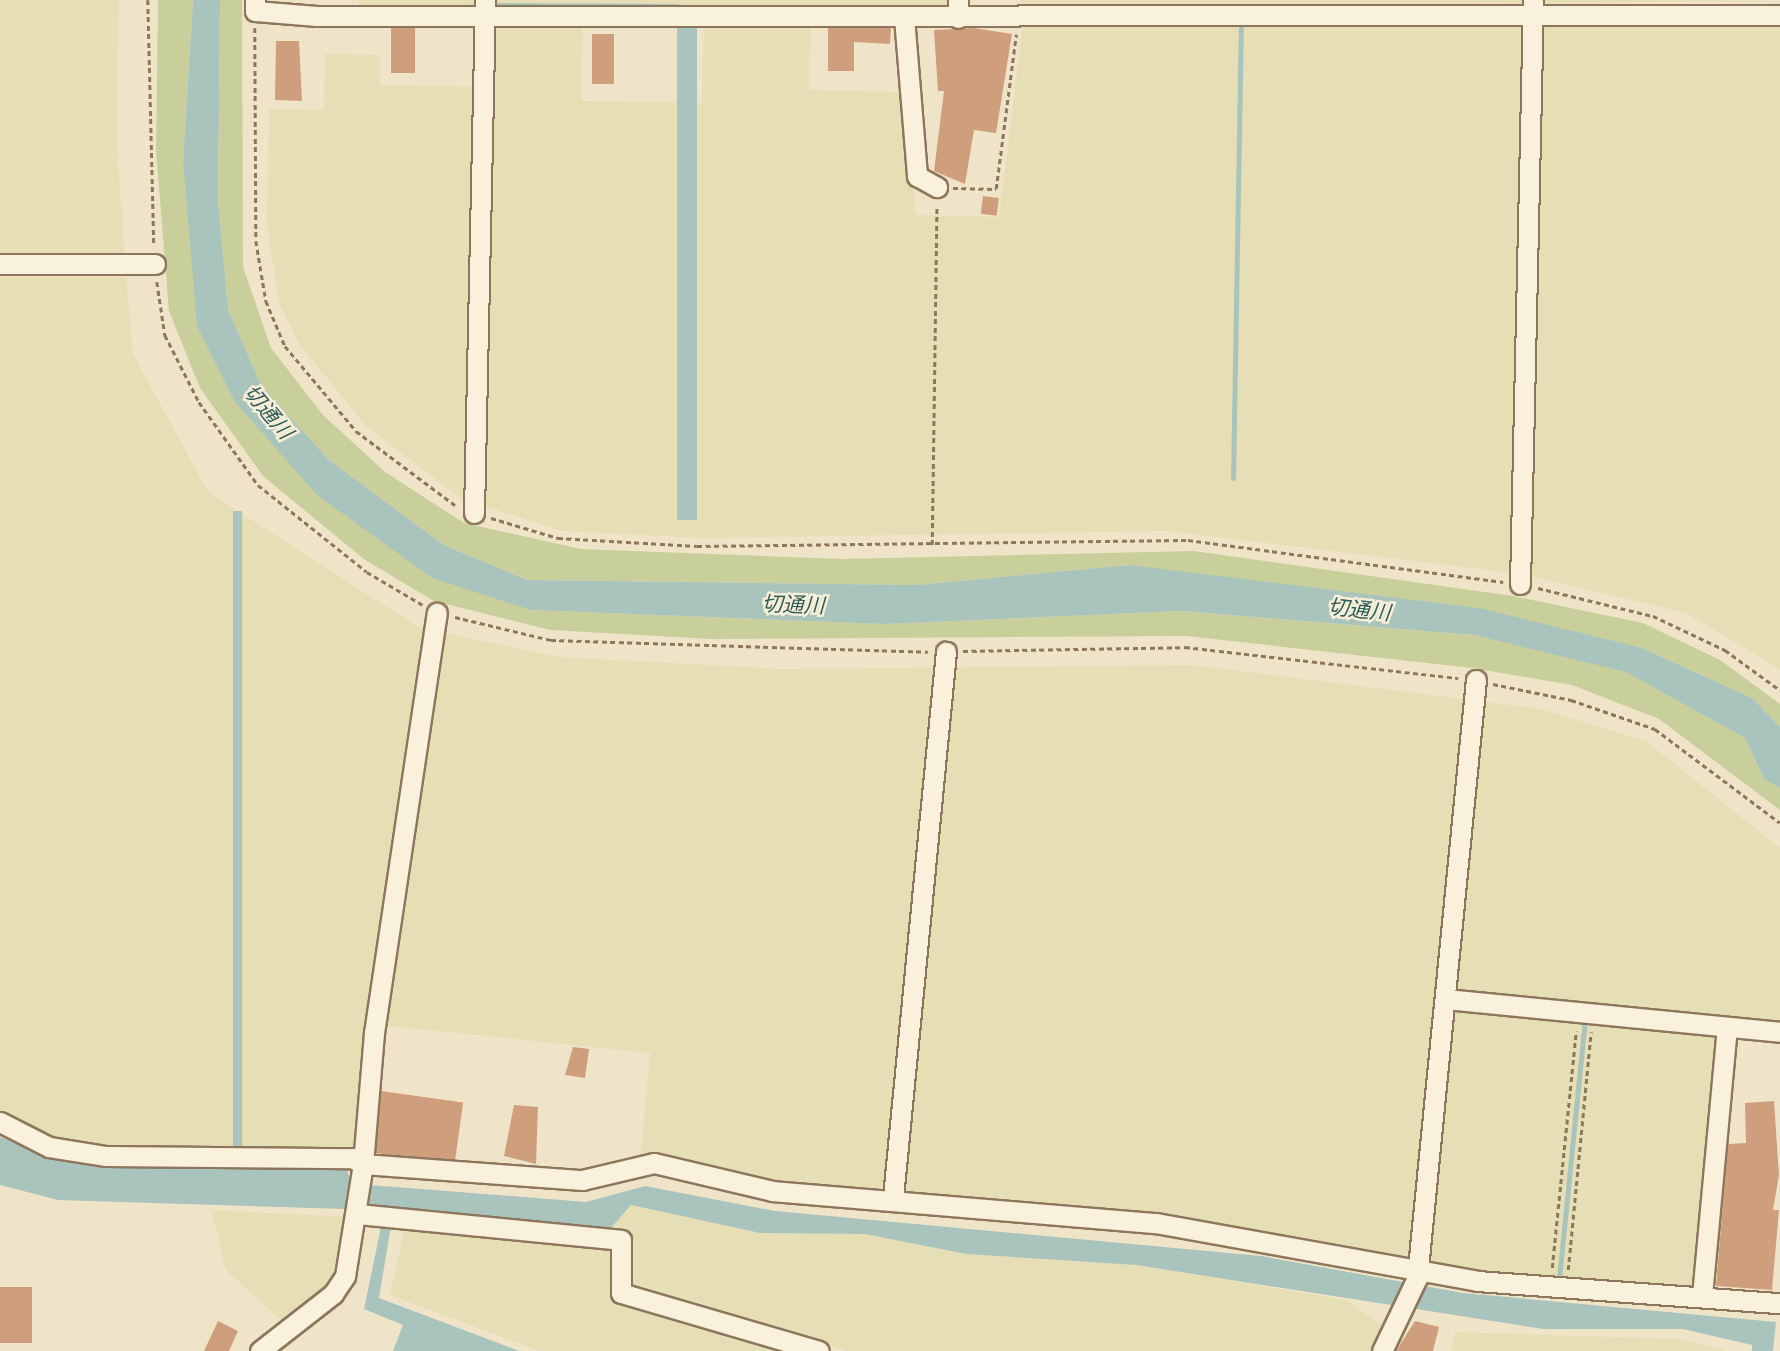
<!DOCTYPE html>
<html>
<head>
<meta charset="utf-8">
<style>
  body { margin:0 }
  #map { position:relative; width:1780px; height:1351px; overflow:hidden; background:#f0e4c8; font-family:"Times New Roman","Noto Sans JP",serif }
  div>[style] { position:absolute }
  .farmland>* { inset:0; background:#e6deb5 }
  .green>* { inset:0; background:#c9cf9b }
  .water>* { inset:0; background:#a9c4bc; transform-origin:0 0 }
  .stream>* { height:5px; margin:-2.5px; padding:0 2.5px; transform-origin:2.5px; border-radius:2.5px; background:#a9c4bc }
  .building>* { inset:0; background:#cf9f7d; transform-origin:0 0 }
  .path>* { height:2.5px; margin-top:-1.25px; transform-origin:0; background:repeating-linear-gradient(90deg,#8d765c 0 5px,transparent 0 8.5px) }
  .roads { filter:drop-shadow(2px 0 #8d765c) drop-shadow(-2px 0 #8d765c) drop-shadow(0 2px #8d765c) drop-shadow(0 -2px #8d765c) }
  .street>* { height:19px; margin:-9.5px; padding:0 9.5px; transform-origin:9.5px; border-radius:9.5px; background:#faf1dc }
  span { translate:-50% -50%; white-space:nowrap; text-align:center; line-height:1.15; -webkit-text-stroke:5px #f7eed8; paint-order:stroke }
  .water-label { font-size:21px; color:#2f5d5a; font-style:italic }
</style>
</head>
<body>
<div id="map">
  <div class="farmland">
    <div style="clip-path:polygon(0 0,118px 0,117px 146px,125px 259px,0 258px)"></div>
    <div style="clip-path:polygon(359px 0,948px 0,948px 9px,359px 7px)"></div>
    <div style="clip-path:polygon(1021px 0,1780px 0,1020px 10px)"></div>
    <div style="clip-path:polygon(704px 24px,810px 25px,809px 90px,901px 92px,916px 215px,999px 217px,1023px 25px,1780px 26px,1780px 669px,1686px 613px,1522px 574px,1168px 531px,703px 538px,561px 531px,461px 498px,367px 427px,299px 344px,279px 302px,267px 225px,269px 109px,324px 110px,325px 54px,380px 55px,380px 85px,489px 87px,491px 26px,582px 28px,581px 101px,702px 103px)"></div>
    <div style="clip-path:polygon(0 277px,126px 277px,133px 354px,208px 492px,418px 627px,558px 657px,783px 669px,1193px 665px,1541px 709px,1646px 741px,1780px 848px,1780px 1025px,1722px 1020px,1697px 1288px,1478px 1272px,776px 1184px,641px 1155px,650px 1053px,369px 1024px,355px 1149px,101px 1148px,48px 1138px,11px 1120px,0 1112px)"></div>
    <div style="clip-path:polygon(630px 1205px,760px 1233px,865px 1234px,966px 1254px,1136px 1265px,1346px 1300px,1382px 1325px,1373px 1351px,846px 1351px,627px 1288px,610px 1229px)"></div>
    <div style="clip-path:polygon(212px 1210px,346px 1217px,332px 1286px,282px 1321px,225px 1269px)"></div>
    <div style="clip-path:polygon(405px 1228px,615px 1245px,616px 1297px,789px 1351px,539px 1351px,390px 1295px)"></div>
    <div style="clip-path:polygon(1455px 1332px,1680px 1339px,1727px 1351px,1452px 1351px)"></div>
  </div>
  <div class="green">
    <div style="clip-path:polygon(158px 0,193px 0,183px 160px,235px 402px,531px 610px,883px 624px,1182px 611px,1474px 635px,1626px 671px,1745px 738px,1764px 779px,1780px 788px,1780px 810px,1659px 719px,1572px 685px,1472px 668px,1186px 636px,711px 639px,550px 630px,434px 601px,365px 560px,263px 476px,200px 388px,169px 311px,156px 151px)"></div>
    <div style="clip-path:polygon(220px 0,242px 0,243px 267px,271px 348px,323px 415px,385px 472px,464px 523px,581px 549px,842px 559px,1194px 551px,1513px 596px,1643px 623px,1720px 660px,1780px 704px,1780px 727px,1752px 698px,1642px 648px,1129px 565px,916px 585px,527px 580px,444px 545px,329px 460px,261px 385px,228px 309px,218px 199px)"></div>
  </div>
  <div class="water">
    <div style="clip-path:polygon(193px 0,220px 0,218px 199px,228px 309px,261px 385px,329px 460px,444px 545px,527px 580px,916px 585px,1129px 565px,1479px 608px,1642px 648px,1752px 698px,1780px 727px,1780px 788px,1764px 779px,1745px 738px,1626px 672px,1474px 635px,1182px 611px,883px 624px,531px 610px,432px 578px,317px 495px,235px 402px,197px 326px,183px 160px)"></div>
    <div style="left:677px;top:25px;width:20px;height:495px"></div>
    <div style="left:233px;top:511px;width:9px;height:635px"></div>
    <div style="clip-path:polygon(0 1137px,48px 1157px,102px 1165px,347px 1170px,351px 1182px,370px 1185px,586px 1202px,645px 1186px,775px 1211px,1261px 1256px,1463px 1293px,1776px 1322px,1773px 1351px,1752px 1351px,1752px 1345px,1683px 1329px,1543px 1329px,1136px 1265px,966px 1254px,865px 1234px,760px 1233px,631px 1205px,610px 1229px,394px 1208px,379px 1298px,519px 1351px,393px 1351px,403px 1325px,364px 1309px,385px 1208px,351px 1199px,345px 1209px,58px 1200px,0 1185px)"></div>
  </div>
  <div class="stream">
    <div style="left:498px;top:5px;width:179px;rotate:0.3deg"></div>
    <div style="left:1233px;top:478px;width:450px;rotate:-89deg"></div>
    <div style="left:1559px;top:1279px;width:260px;rotate:-84.3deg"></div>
  </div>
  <div class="building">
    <div style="left:391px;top:28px;width:24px;height:45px"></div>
    <div style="clip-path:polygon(828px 28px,891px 28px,890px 44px,854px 42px,854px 71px,828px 71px)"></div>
    <div style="clip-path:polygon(974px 28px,1012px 34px,996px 133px,974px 130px,965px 184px,934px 171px,944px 91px,938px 91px,934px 30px)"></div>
    <div style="left:592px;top:34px;width:22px;height:50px"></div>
    <div style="clip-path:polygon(276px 41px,299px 41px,302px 101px,275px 100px)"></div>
    <div style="left:983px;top:196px;width:16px;height:18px;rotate:7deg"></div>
    <div style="clip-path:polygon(573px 1047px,589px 1049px,585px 1078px,565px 1075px)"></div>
    <div style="left:381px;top:1091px;width:83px;height:62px;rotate:8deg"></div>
    <div style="clip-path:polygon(1774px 1101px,1779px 1175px,1773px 1210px,1779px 1210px,1772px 1290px,1716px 1286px,1728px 1144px,1746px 1143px,1745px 1103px)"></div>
    <div style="clip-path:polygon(514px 1105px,538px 1107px,536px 1164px,504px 1156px)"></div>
    <div style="left:0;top:1287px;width:32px;height:56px"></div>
    <div style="clip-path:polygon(218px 1321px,238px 1331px,229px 1351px,204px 1351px)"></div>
    <div style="clip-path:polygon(1415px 1321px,1439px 1327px,1433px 1351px,1396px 1351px)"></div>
  </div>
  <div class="path">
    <div style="left:148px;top:0;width:244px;rotate:88.6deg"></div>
    <div style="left:255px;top:28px;width:213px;rotate:89.7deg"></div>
    <div style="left:256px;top:241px;width:61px;rotate:80.5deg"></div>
    <div style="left:266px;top:301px;width:49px;rotate:67.1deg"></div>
    <div style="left:285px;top:346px;width:111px;rotate:50.1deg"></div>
    <div style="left:356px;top:431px;width:124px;rotate:36.8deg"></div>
    <div style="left:953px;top:188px;width:43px;rotate:1.3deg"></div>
    <div style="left:996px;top:189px;width:156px;rotate:-82.6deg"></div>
    <div style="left:157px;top:282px;width:54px;rotate:81.4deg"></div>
    <div style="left:165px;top:335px;width:75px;rotate:63.1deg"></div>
    <div style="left:199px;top:402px;width:102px;rotate:54.6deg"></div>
    <div style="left:258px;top:485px;width:139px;rotate:38.6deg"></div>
    <div style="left:367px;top:572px;width:65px;rotate:30.5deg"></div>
    <div style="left:491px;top:518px;width:70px;rotate:16.6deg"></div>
    <div style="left:558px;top:538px;width:139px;rotate:3.3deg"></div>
    <div style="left:697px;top:546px;width:491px;rotate:-0.7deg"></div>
    <div style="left:1188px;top:540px;width:318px;rotate:7.6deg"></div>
    <div style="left:932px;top:545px;width:340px;rotate:-89.2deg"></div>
    <div style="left:1538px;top:588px;width:118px;rotate:13.7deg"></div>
    <div style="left:1653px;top:616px;width:80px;rotate:25.3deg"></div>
    <div style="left:1725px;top:650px;width:68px;rotate:36deg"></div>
    <div style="left:455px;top:617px;width:99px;rotate:13.5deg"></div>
    <div style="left:551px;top:640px;width:377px;rotate:1.8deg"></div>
    <div style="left:963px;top:651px;width:222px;rotate:-1deg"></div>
    <div style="left:1185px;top:647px;width:275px;rotate:6.5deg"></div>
    <div style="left:1493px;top:684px;width:80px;rotate:11.6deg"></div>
    <div style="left:1571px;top:700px;width:89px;rotate:19deg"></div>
    <div style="left:1655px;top:729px;width:156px;rotate:36.9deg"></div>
    <div style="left:1552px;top:1268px;width:238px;rotate:-84.2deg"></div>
    <div style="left:1568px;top:1270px;width:239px;rotate:-84.5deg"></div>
  </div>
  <div class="roads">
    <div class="street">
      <div style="left:255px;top:0;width:11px;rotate:90deg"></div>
      <div style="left:255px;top:11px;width:62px;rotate:4.6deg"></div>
      <div style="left:317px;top:16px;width:1463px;rotate:-0.04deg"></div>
      <div style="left:904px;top:17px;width:160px;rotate:85.3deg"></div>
      <div style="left:917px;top:176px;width:23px;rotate:29deg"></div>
      <div style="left:958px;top:18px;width:18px;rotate:-90deg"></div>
      <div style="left:0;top:264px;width:155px"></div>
      <div style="left:474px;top:513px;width:513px;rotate:-88.77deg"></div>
      <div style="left:1520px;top:584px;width:584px;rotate:-88.72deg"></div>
      <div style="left:1445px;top:999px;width:337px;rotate:5.6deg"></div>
      <div style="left:0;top:1122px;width:55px;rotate:27deg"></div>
      <div style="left:49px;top:1147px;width:58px;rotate:9deg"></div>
      <div style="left:106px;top:1156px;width:246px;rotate:0.5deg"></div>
      <div style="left:352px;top:1158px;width:13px;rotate:29deg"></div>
      <div style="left:363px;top:1164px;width:131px;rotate:-85.2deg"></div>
      <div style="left:374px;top:1033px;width:425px;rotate:-81.5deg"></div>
      <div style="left:893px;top:1197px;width:548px;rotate:-84.45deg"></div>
      <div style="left:357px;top:1214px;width:265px;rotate:5.6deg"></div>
      <div style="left:621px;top:1240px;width:53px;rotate:90deg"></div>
      <div style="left:621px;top:1293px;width:206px;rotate:16.3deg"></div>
      <div style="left:1702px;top:1296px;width:270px;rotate:-84.7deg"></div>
      <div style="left:260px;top:1351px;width:93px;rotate:-38deg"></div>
      <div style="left:333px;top:1294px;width:22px;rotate:-56deg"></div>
      <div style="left:345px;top:1276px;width:113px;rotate:-80.9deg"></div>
      <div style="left:363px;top:1164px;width:220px;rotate:4.2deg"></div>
      <div style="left:582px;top:1180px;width:74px;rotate:-13.3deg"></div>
      <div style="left:654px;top:1163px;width:121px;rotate:13.3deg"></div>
      <div style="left:772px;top:1191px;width:385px;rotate:4.8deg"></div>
      <div style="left:1156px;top:1223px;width:326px;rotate:10.2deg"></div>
      <div style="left:1477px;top:1281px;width:304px;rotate:4.2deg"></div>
      <div style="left:1382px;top:1351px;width:81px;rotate:-64.4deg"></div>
      <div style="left:1417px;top:1278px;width:601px;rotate:-84.37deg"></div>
    </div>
  </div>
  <div class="water-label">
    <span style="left:268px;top:412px;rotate:50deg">切通川</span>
    <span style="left:793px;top:605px;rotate:2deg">切通川</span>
    <span style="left:1359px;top:610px;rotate:6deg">切通川</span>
  </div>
</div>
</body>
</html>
